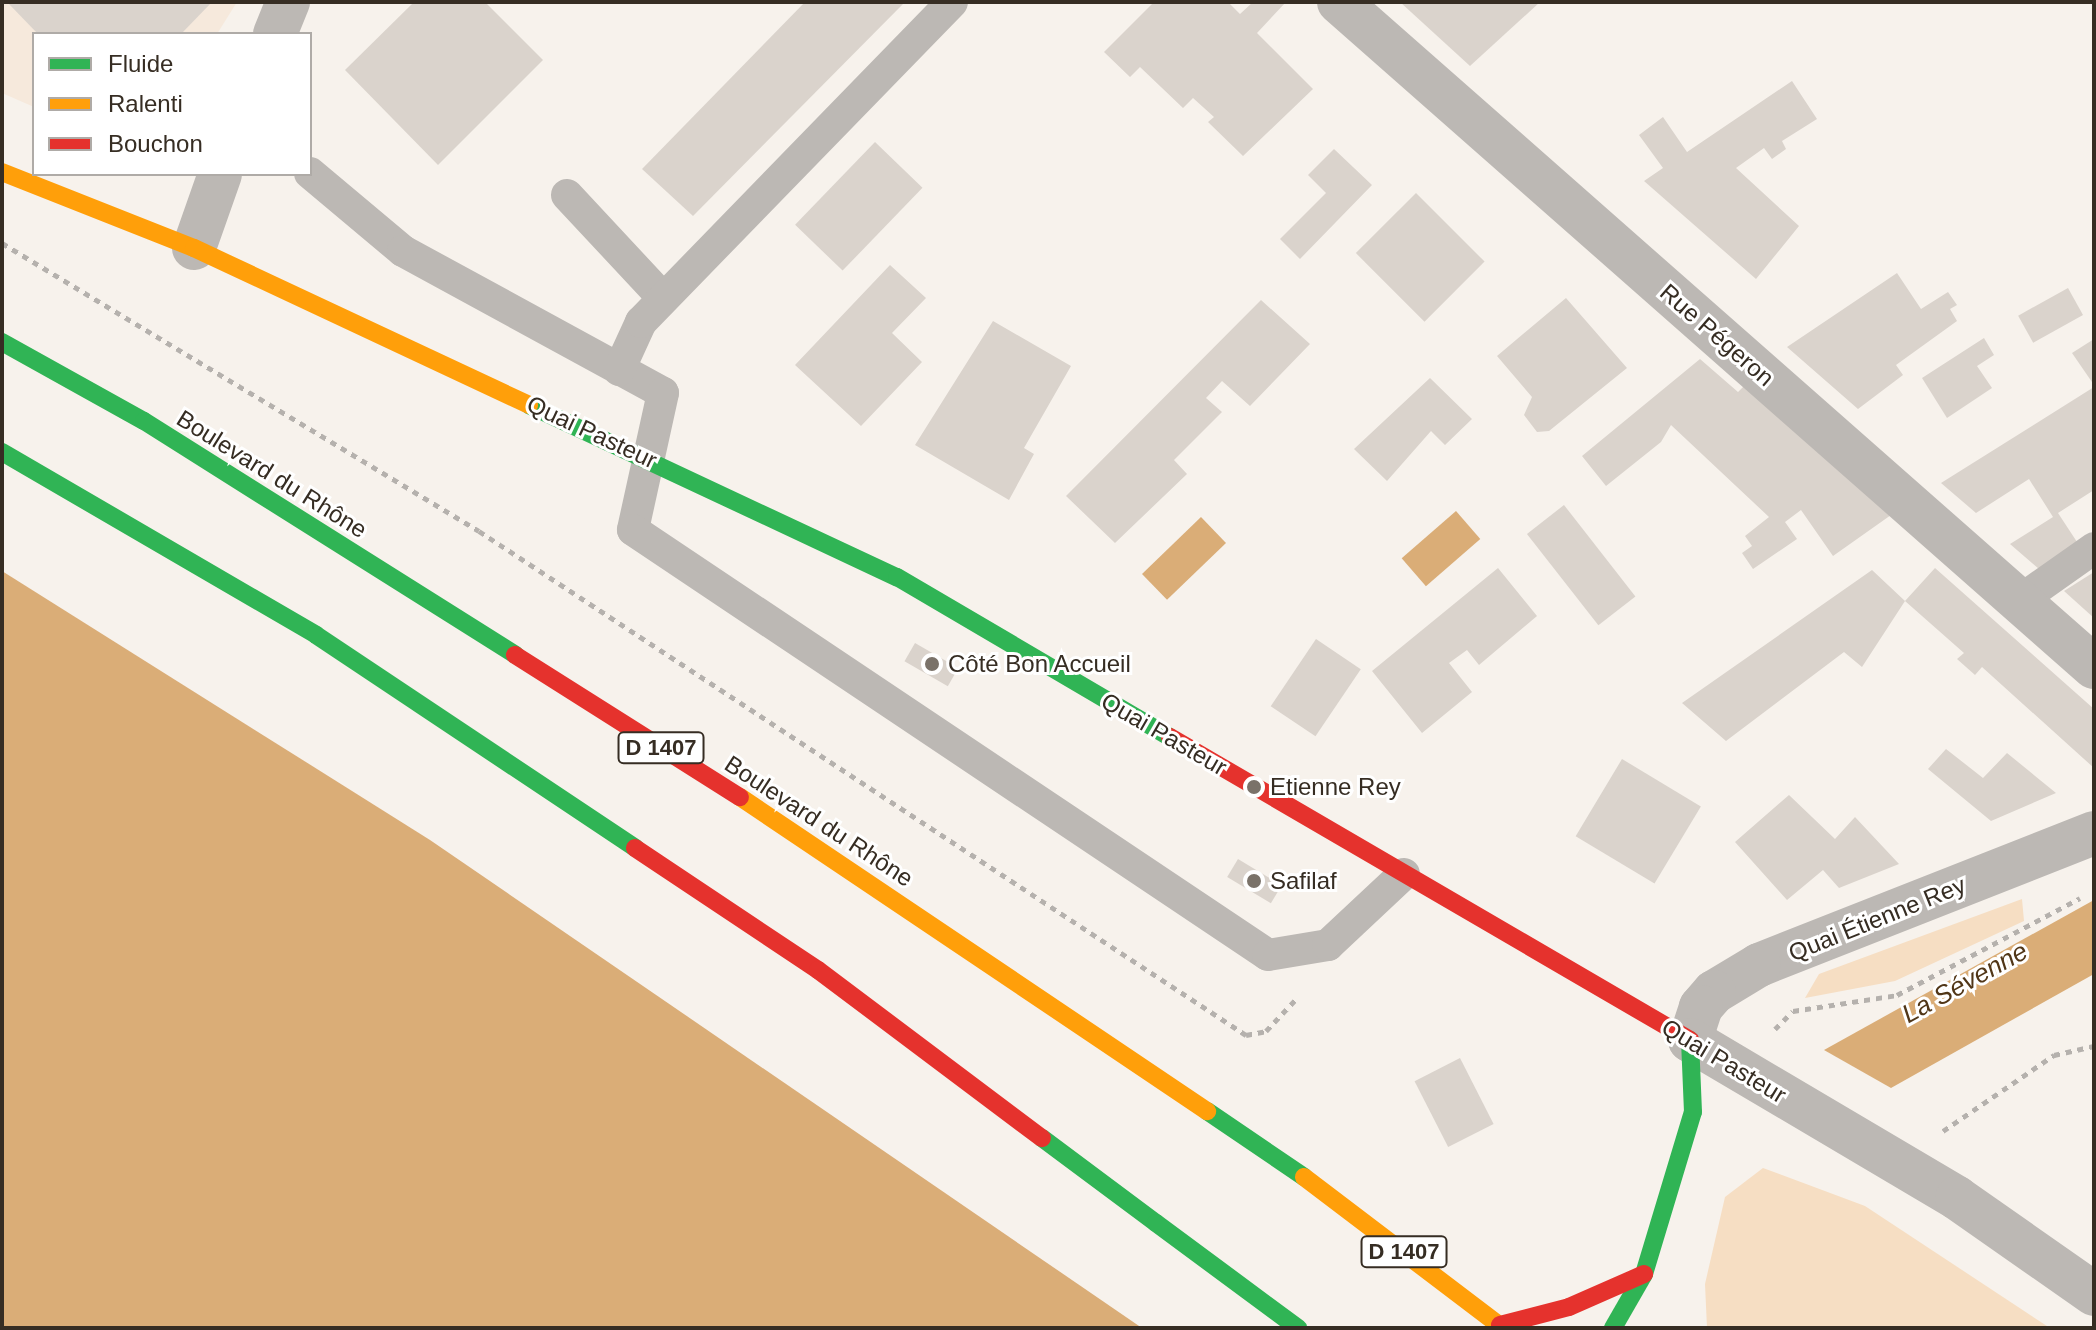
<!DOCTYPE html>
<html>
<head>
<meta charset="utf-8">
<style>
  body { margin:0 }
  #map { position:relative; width:2096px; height:1330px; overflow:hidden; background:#f7f2ec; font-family:Arial,sans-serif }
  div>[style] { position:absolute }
  .built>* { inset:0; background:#f6e9dc }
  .green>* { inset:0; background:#f6dec3 }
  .water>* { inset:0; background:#daad77; transform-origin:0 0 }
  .building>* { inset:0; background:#dad3cc; transform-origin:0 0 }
  .path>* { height:5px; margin-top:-2.5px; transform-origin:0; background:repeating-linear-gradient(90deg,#b5b1ad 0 6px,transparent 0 12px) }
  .lane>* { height:32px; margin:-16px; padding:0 16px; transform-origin:16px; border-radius:16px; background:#bcb8b4 }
  .street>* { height:44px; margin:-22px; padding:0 22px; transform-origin:22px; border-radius:22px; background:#bcb8b4 }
  .fast>* { height:18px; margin:-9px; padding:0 9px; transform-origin:9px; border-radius:9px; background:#30b455 }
  .slow>* { height:18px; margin:-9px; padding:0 9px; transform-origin:9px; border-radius:9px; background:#ff9f0a }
  .jam>* { height:18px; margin:-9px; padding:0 9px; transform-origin:9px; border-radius:9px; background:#e5322d }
  .dots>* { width:22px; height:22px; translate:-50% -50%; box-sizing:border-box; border:4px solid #fff; border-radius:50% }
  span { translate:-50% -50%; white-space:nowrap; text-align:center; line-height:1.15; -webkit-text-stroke:6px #fff; paint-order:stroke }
  .shield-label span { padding:2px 6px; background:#fff; border:2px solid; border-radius:6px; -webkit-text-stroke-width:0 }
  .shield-label { font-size:22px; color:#362d23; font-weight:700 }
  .street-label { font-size:24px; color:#362d23 }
  .poi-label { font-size:24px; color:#362d23 }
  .left { translate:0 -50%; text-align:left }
  .water-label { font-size:26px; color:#513617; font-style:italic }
  .frame { position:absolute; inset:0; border:4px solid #362d23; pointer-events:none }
  .legend { position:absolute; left:32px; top:32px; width:280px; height:144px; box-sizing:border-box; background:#fff; border:2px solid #afaba7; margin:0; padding:10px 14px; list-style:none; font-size:24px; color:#362d23 }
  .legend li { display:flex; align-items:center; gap:16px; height:40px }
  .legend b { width:40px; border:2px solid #afaba7 }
</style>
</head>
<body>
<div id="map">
  <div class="built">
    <div style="clip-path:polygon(2px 2px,237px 2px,217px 34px,34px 34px,34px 107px,2px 93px)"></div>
  </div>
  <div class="green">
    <div style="clip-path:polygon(2022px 899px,2024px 921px,1895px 981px,1805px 998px,1819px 974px)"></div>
    <div style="clip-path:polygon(1763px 1168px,1865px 1206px,2050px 1328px,1707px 1328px,1705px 1284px,1725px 1197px)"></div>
  </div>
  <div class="water">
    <div style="left:1456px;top:511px;width:37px;height:72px;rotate:49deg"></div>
    <div style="left:1201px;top:517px;width:36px;height:82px;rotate:46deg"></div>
    <div style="clip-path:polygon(2px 571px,430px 840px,1142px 1328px,2px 1328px)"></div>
    <div style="clip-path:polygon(2094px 900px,2094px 974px,1891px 1088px,1824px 1050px)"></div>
  </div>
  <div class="building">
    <div style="clip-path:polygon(7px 2px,212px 2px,181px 34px,38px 34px)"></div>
    <div style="clip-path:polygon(414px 2px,485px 2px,543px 60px,438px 165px,345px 70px)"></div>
    <div style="clip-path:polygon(805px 2px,905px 2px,693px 216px,642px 169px)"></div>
    <div style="clip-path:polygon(1154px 2px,1228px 2px,1240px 14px,1253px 2px,1286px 2px,1257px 33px,1313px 89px,1243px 156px,1208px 122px,1214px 117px,1193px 98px,1183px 108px,1140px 67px,1130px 77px,1104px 52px)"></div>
    <div style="clip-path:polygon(1400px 2px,1540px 2px,1470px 66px)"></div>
    <div style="clip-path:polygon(1792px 81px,1817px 119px,1782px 141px,1786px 149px,1772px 159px,1764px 148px,1736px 168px,1799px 226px,1756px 279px,1644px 181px,1663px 168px,1639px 135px,1663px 117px,1687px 152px)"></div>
    <div style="left:875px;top:142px;width:66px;height:115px;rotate:44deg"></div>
    <div style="clip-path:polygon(1334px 149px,1372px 185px,1300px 259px,1280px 239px,1326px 193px,1308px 175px)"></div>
    <div style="left:1416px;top:193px;width:97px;height:85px;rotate:45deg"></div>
    <div style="clip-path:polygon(890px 265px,926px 298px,892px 333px,922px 362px,861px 426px,795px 365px)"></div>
    <div style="clip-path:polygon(1897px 273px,1921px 309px,1948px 292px,1957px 305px,1950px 309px,1957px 321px,1896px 365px,1903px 375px,1858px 409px,1787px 347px)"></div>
    <div style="left:2068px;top:288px;width:31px;height:57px;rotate:61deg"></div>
    <div style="clip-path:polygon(1566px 298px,1627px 368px,1549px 431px,1537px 432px,1524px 415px,1532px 397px,1497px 356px)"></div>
    <div style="clip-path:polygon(1261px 300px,1310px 344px,1250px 406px,1222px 381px,1206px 398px,1222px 412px,1174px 460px,1187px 474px,1115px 543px,1066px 496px)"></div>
    <div style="clip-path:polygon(993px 321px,1071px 366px,1024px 448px,1034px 454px,1009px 500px,915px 445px)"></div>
    <div style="clip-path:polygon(1984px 338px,1994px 355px,1977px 366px,1992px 388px,1947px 418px,1922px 378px)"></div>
    <div style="clip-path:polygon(2094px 339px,2094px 385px,2072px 353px)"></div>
    <div style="clip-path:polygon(1700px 359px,1738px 392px,1744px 386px,1891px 515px,1833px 556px,1801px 510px,1785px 522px,1797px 539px,1753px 569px,1742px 553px,1752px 546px,1745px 536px,1769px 517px,1671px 425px,1661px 442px,1606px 486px,1582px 456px)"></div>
    <div style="clip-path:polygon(1430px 378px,1472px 419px,1445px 445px,1431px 431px,1387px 481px,1354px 449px)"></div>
    <div style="clip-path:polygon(2094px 387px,2094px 490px,2058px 513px,2079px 545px,2039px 569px,2010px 544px,2053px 517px,2029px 479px,1976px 513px,1941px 483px)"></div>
    <div style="left:1564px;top:505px;width:116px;height:47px;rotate:52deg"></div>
    <div style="clip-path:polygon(1498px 568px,1537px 616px,1479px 665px,1467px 650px,1449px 663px,1472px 692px,1422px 733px,1372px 671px)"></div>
    <div style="clip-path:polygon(1935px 568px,2094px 709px,2094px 768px,1982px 667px,1975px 675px,1957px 659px,1964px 653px,1905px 601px)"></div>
    <div style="clip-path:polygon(1872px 570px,1905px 601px,1862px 667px,1844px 652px,1726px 741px,1682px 703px)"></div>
    <div style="clip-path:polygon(2094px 572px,2094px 618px,2064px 591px)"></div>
    <div style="left:1316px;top:639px;width:54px;height:81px;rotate:34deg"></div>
    <div style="left:915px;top:643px;width:50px;height:21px;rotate:30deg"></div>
    <div style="clip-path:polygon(1946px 749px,1983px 778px,2007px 753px,2056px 793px,1991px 821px,1928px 769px)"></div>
    <div style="left:1622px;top:759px;width:92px;height:90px;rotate:31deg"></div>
    <div style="clip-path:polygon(1789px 795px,1835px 839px,1855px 817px,1899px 864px,1839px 888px,1823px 870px,1787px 900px,1735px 842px)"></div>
    <div style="left:1238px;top:859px;width:51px;height:21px;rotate:31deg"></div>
    <div style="left:1460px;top:1058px;width:74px;height:51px;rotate:63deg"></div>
  </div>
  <div class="path">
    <div style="left:2px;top:243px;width:557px;rotate:31.12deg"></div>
    <div style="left:479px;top:531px;width:918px;rotate:33.31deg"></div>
    <div style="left:1246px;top:1035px;width:20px;rotate:-11deg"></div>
    <div style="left:1266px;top:1031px;width:44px;rotate:-46.8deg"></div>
    <div style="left:1775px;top:1029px;width:25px;rotate:-45deg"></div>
    <div style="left:1793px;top:1011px;width:105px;rotate:-8.7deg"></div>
    <div style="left:1897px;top:995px;width:207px;rotate:-27.9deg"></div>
    <div style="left:1943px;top:1131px;width:135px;rotate:-34.4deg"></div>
    <div style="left:2054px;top:1055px;width:41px;rotate:-12.7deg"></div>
  </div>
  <div class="lane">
    <div style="left:310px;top:173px;width:121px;rotate:40deg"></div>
    <div style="left:403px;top:251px;width:296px;rotate:28.6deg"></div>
    <div style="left:663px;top:393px;width:140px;rotate:102.4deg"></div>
    <div style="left:633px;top:530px;width:764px;rotate:33.79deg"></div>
    <div style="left:1268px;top:955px;width:61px;rotate:-9.5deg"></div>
    <div style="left:1328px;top:945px;width:104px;rotate:-43.1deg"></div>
    <div style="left:567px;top:195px;width:141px;rotate:47deg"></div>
    <div style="left:619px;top:370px;width:53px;rotate:-65.4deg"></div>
    <div style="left:641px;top:322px;width:446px;rotate:-45.8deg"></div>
    <div style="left:2019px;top:601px;width:92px;rotate:-35.2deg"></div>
  </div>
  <div class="street">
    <div style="left:1339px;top:2px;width:1006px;rotate:41.37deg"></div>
    <div style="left:275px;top:34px;width:35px;rotate:-68deg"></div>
    <div style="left:194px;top:248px;width:78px;rotate:-70.6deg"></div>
    <div style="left:2094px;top:833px;width:360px;rotate:158.5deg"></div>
    <div style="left:1759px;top:965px;width:52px;rotate:149deg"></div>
    <div style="left:1714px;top:992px;width:20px;rotate:131deg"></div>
    <div style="left:1701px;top:1007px;width:35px;rotate:108deg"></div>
    <div style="left:1690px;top:1040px;width:310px;rotate:30.6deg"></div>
    <div style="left:1957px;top:1198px;width:167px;rotate:35deg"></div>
  </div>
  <div class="fast">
    <div style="left:2px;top:342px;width:162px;rotate:29.1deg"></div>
    <div style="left:144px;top:421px;width:439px;rotate:32.2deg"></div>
    <div style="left:529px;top:405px;width:406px;rotate:25.1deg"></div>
    <div style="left:897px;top:577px;width:316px;rotate:30.4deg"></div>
    <div style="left:2px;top:452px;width:363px;rotate:30.2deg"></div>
    <div style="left:316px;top:635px;width:384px;rotate:33.7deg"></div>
    <div style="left:1207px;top:1111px;width:117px;rotate:34.2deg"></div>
    <div style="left:1042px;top:1138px;width:142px;rotate:36.7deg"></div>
    <div style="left:1156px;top:1223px;width:177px;rotate:36.5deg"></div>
    <div style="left:1613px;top:1328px;width:62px;rotate:-60.1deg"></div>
    <div style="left:1644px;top:1274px;width:169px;rotate:-73.2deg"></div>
    <div style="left:1693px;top:1112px;width:72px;rotate:-92.4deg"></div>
  </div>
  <div class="slow">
    <div style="left:2px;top:172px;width:206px;rotate:21.6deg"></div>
    <div style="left:194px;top:248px;width:370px;rotate:25.1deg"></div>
    <div style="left:740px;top:797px;width:563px;rotate:33.92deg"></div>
    <div style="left:1304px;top:1177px;width:250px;rotate:37.2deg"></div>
  </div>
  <div class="jam">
    <div style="left:515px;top:655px;width:266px;rotate:32.3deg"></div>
    <div style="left:1170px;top:737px;width:602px;rotate:30.23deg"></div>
    <div style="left:635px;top:848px;width:220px;rotate:33.7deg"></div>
    <div style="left:818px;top:970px;width:280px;rotate:36.9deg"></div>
    <div style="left:1500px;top:1325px;width:71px;rotate:-14.6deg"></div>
    <div style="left:1569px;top:1307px;width:82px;rotate:-23.7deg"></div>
  </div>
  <div class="dots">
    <div style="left:932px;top:664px;background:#7a7269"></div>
    <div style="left:1254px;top:787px;background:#7a7269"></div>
    <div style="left:1254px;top:881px;background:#7a7269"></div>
  </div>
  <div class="shield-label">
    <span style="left:661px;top:748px">D 1407</span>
    <span style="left:1404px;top:1252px">D 1407</span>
  </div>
  <div class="street-label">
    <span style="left:1717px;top:335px;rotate:41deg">Rue Pégeron</span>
    <span style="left:592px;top:432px;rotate:25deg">Quai Pasteur</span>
    <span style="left:272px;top:474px;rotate:32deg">Boulevard du Rhône</span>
    <span style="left:1164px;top:734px;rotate:30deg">Quai Pasteur</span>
    <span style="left:819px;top:821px;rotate:33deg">Boulevard du Rhône</span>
    <span style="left:1877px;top:919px;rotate:-22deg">Quai Étienne Rey</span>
    <span style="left:1724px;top:1061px;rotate:31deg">Quai Pasteur</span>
  </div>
  <div class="poi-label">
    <span class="left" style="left:948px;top:664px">Côté Bon Accueil</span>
    <span class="left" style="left:1270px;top:787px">Etienne Rey</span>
    <span class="left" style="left:1270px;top:881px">Safilaf</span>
  </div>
  <div class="water-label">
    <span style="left:1965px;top:983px;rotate:-29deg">La Sévenne</span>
  </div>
  <div class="frame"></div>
  <ul class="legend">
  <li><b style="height:10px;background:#30b455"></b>Fluide</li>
  <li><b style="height:10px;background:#ff9f0a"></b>Ralenti</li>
  <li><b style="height:10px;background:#e5322d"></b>Bouchon</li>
  </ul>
</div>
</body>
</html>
